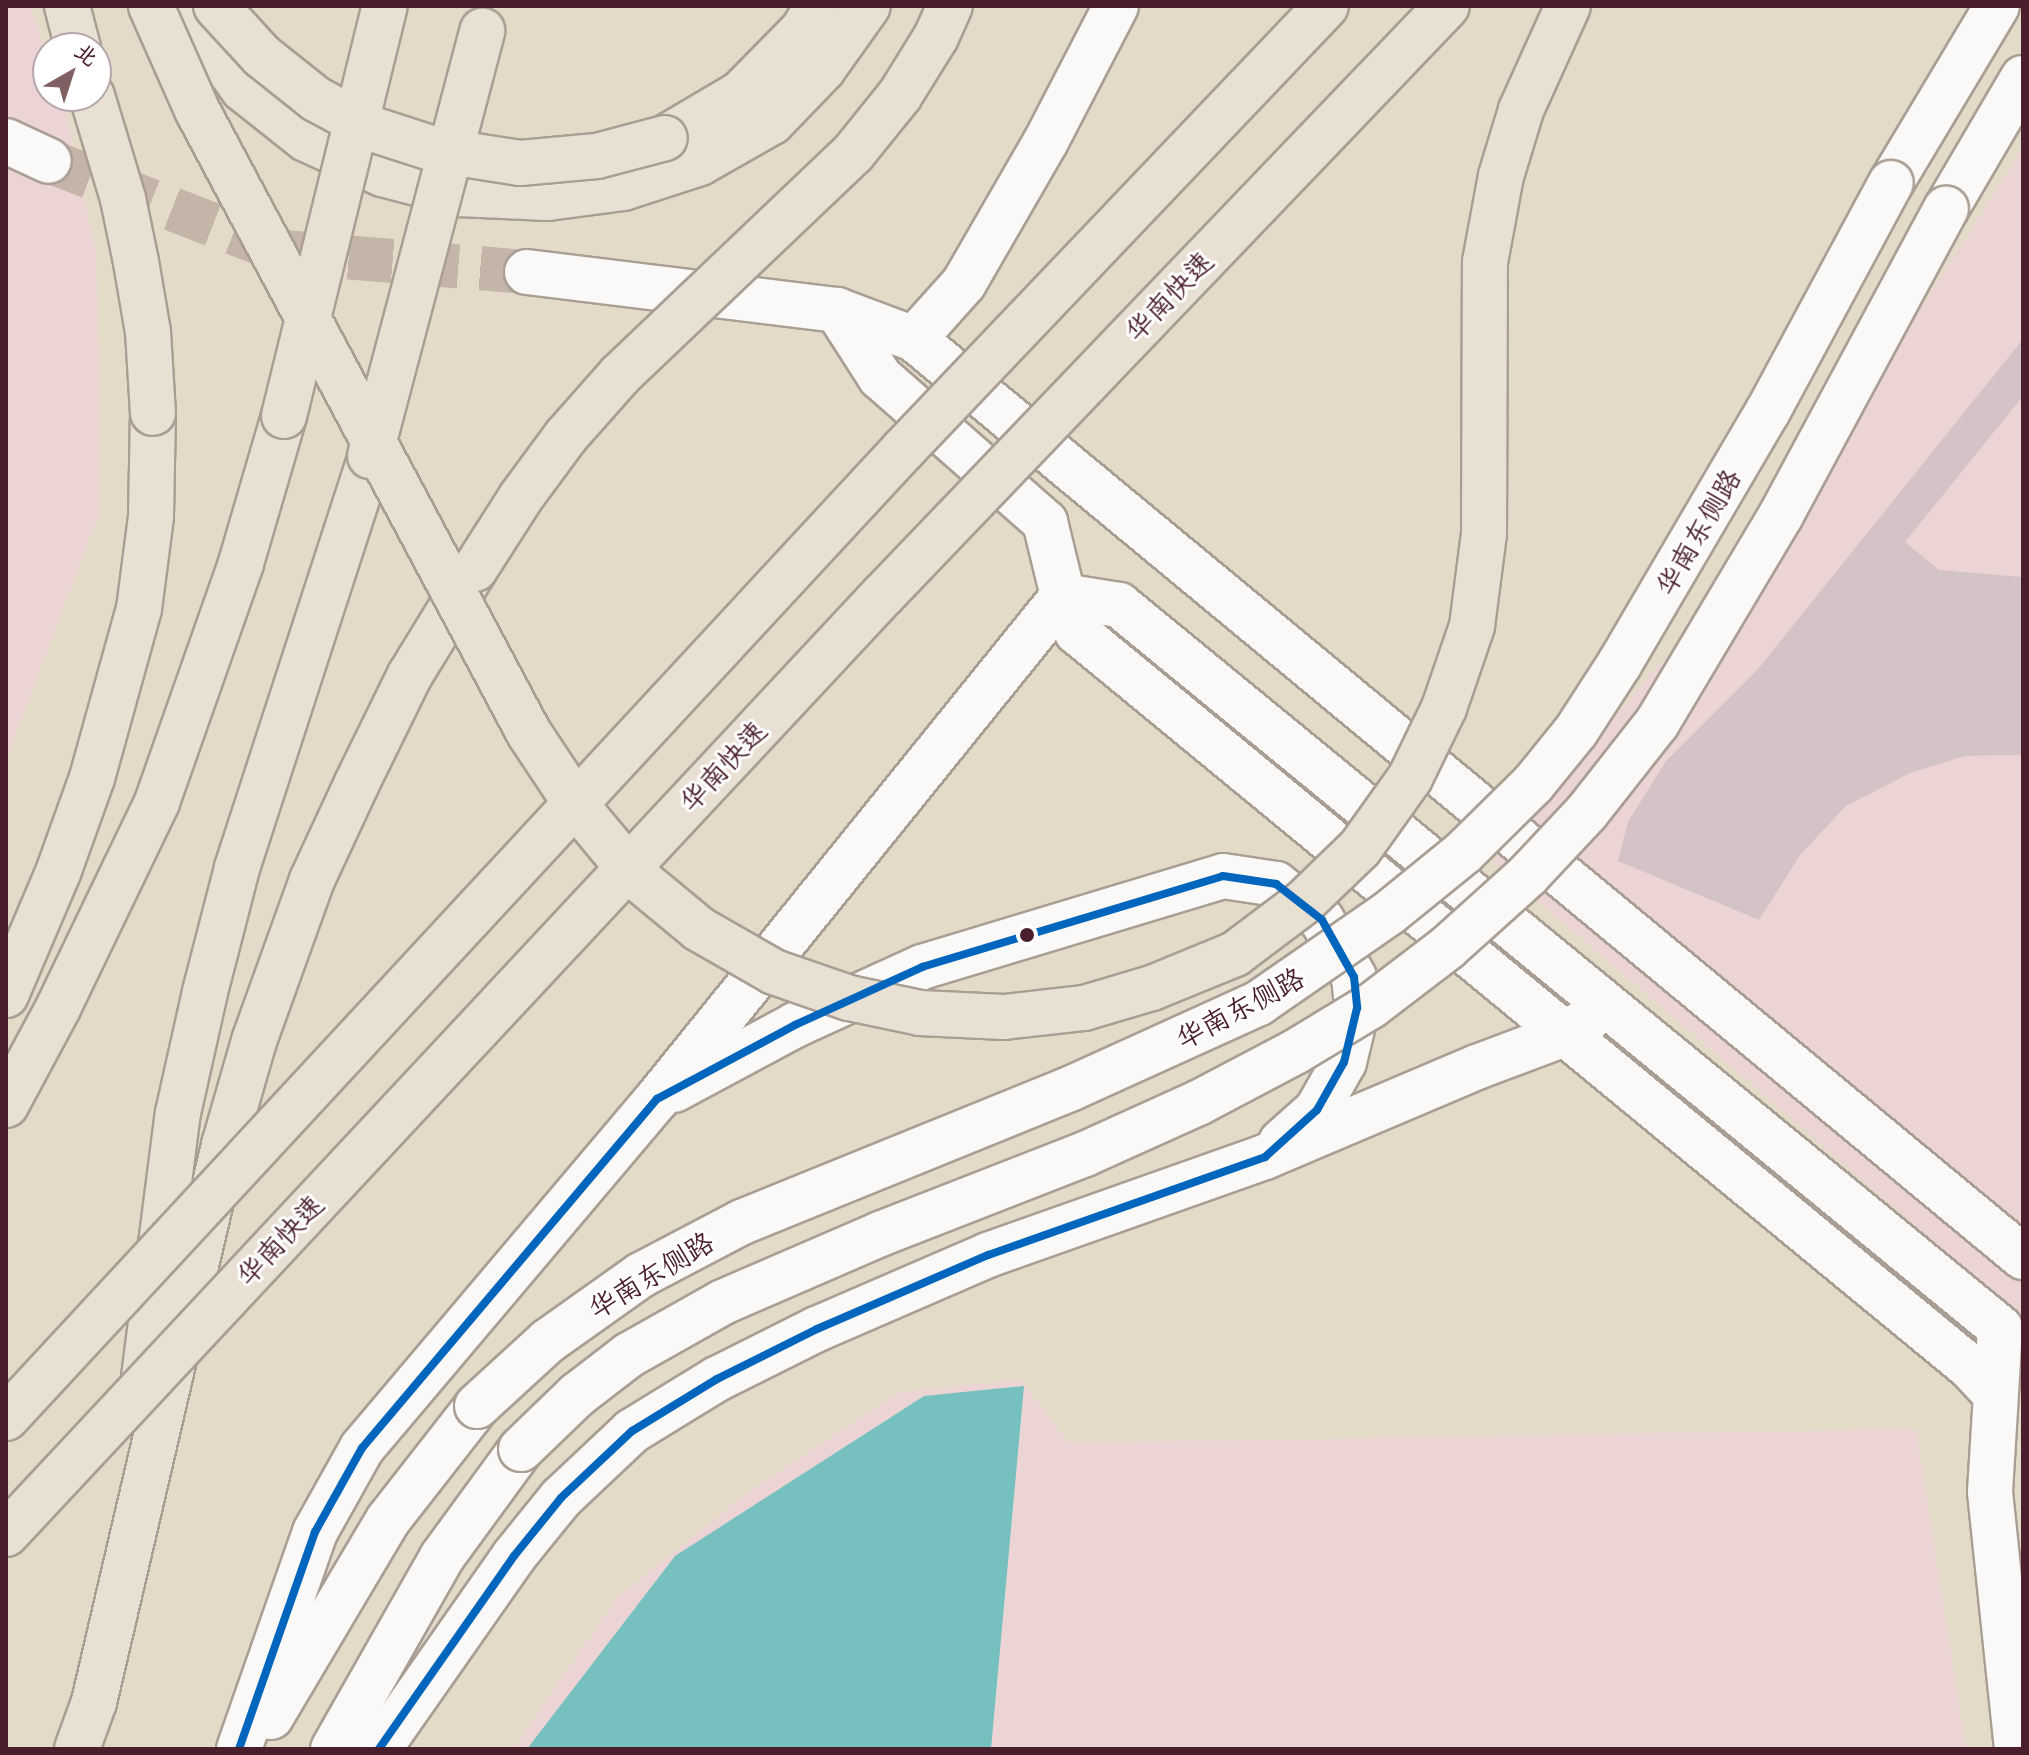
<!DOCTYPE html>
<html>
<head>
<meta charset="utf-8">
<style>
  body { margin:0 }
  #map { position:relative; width:2029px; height:1755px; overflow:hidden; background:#e4dac8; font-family:"Shantell Sans","LXGW WenKai TC",sans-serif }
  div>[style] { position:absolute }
  .built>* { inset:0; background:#ecd4d5 }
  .water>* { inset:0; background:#76c1c0 }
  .building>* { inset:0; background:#d3c3c7 }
  .minor-tunnel>* { height:44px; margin-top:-22px; transform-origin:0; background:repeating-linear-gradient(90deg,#c5b5a9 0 44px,transparent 0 66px) }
  .roads { filter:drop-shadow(2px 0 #a99e94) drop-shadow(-2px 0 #a99e94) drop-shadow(0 2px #a99e94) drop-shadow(0 -2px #a99e94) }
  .minor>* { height:44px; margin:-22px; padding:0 22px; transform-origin:22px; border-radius:22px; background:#fbf9f7 }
  .highway>* { height:44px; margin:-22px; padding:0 22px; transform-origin:22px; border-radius:22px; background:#e7e0d3 }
  .bridges { filter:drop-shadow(2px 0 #a99e94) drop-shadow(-2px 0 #a99e94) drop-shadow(0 2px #a99e94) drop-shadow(0 -2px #a99e94) }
  .minor-bridge>* { height:44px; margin:-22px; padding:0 22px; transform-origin:22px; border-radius:22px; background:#fbf9f7 }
  .highway-bridge>* { height:44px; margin:-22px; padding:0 22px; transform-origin:22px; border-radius:22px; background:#e7e0d3 }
  .bus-1>* { height:8px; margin:-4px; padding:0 4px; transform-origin:4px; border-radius:4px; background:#0065bd }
  .dots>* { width:22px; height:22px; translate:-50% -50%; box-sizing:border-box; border:4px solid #fff; border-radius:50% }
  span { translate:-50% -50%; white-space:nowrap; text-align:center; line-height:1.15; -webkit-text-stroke:6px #fff; paint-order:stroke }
  .street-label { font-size:28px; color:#4a1f2b }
  .frame { position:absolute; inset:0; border:8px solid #4a1f2b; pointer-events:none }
  .north { position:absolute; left:32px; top:32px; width:80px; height:80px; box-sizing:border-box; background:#fff; border:2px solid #b7a5aa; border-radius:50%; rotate:39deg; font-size:22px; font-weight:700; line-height:32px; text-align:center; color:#4a1f2b }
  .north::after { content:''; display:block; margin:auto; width:28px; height:36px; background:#806062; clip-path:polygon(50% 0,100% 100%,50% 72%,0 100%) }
</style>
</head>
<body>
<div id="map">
  <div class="built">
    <div style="clip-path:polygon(6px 6px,31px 6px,48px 58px,48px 96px,60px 96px,66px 113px,97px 257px,100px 511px,6px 760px)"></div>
    <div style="clip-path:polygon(2023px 148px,2023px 1318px,1493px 862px,1807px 489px)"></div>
    <div style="clip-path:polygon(1021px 1380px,1069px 1443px,1916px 1429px,1966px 1749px,513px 1749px,617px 1598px,751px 1490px,899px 1392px)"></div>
  </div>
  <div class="water">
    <div style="clip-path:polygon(1024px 1386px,991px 1749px,527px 1749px,675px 1556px,924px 1396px)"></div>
  </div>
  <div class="building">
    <div style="clip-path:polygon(2023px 339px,2023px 396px,1905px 542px,1939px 570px,2023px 577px,2023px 755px,1965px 756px,1910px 773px,1846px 806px,1800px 855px,1759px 920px,1618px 861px,1628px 822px,1666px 761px,1758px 669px)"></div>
  </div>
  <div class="minor-tunnel">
    <div style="left:49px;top:161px;width:251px;rotate:21.3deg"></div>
    <div style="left:283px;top:252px;width:245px;rotate:4.7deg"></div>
  </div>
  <div class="roads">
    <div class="minor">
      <div style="left:6px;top:141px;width:47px;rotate:24.9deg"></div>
      <div style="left:1891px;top:183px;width:206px;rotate:-59.1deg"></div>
      <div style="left:1946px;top:209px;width:152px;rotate:-59.6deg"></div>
      <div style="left:527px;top:272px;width:312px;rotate:7deg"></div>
      <div style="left:837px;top:310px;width:82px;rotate:20.6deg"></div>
      <div style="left:914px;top:339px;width:1440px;rotate:39.62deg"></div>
      <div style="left:837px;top:310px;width:80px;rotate:57.3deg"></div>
      <div style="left:880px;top:377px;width:220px;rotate:41.3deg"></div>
      <div style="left:1045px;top:522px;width:76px;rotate:76.3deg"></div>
      <div style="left:1063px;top:596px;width:39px;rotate:69deg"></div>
      <div style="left:1077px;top:632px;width:1157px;rotate:39.46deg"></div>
      <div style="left:1970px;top:1367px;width:37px;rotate:47deg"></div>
      <div style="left:914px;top:339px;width:75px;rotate:-48.2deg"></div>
      <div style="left:964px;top:283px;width:164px;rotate:-60deg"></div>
      <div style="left:1046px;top:141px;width:152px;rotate:-62.6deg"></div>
      <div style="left:1063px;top:596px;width:57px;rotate:9.1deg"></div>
      <div style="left:1119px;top:605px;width:1140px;rotate:39.37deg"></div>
      <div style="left:2000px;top:1328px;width:164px;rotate:93.5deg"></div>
      <div style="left:1990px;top:1492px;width:258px;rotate:84deg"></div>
      <div style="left:674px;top:1090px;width:137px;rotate:-28.2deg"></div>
      <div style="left:795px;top:1025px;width:140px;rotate:-24.5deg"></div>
      <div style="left:922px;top:967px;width:314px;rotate:-16.8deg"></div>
      <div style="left:1223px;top:876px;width:54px;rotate:8.6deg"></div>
      <div style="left:1276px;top:884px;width:58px;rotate:38deg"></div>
      <div style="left:1322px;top:920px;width:65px;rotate:60.7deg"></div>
      <div style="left:1354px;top:977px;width:31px;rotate:84deg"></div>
      <div style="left:1357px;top:1008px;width:56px;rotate:103.5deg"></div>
      <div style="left:1344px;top:1062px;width:55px;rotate:119.4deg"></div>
      <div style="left:1317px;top:1110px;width:48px;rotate:138.4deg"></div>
      <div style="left:271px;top:1717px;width:229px;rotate:-59.3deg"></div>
      <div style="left:388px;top:1520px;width:145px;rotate:-52deg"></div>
      <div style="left:239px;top:1749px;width:230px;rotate:-70.7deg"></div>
      <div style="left:315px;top:1532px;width:96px;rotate:-60.8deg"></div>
      <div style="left:362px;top:1448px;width:457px;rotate:-49.8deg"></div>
      <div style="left:657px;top:1099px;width:646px;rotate:-51.09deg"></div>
      <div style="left:333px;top:1749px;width:221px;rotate:-60.4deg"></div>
      <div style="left:442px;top:1557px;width:134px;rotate:-53.8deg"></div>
      <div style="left:379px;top:1749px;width:236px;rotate:-55deg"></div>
      <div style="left:514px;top:1556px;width:75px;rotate:-51deg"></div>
      <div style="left:561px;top:1498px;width:98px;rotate:-43.3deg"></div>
      <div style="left:632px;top:1431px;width:100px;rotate:-31.5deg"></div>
      <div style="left:717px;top:1379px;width:112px;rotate:-26.6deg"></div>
      <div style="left:817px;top:1329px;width:186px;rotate:-23.4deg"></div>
      <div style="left:988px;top:1255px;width:294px;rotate:-19.5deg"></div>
      <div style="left:1265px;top:1157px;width:230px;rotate:-23deg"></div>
      <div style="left:1477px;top:1067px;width:94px;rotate:-20.6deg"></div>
      <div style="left:1565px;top:1034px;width:26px;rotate:-32deg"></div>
    </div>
    <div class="highway">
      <div style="left:67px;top:6px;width:43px;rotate:75.3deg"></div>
      <div style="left:184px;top:6px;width:102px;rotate:54.6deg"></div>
      <div style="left:243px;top:89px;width:80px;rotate:38.4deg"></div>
      <div style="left:306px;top:139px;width:84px;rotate:24.7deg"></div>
      <div style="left:382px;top:174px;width:80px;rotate:14.6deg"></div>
      <div style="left:459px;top:194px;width:89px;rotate:2.6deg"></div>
      <div style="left:548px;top:198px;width:76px;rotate:-7.6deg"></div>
      <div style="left:623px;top:188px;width:81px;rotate:-18deg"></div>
      <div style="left:700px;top:163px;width:83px;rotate:-29.7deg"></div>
      <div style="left:772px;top:122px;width:74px;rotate:-46.1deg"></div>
      <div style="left:823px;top:69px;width:77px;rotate:-54.5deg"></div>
      <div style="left:665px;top:138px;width:88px;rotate:-30.6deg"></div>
      <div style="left:741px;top:93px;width:88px;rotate:-45.5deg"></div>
      <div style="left:803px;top:30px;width:28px;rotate:-60deg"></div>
      <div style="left:6px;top:995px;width:136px;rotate:-67deg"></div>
      <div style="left:59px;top:870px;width:98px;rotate:-70.3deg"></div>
      <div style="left:92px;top:778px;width:175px;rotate:-74.5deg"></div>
      <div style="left:139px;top:609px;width:94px;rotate:-82.6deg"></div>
      <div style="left:151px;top:516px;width:103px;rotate:-88.9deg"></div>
      <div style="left:6px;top:1105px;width:112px;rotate:-61.8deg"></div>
      <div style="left:59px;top:1006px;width:226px;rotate:-64.3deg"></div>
      <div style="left:157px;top:802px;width:253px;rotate:-70.6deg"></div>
      <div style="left:241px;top:563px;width:153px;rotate:-73.7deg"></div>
      <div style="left:144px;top:1377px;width:266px;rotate:-82.7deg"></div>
      <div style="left:178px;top:1113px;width:124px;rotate:-77.4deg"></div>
      <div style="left:205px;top:992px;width:128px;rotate:-75.5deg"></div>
      <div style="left:237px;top:868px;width:423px;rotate:-72deg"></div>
      <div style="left:77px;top:1749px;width:50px;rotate:-70.1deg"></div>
      <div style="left:94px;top:1702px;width:572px;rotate:-76.86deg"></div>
      <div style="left:224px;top:1145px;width:108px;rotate:-73.9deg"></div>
      <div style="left:254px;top:1041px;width:171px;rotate:-70.2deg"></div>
      <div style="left:312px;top:880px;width:105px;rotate:-65.1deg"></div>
      <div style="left:356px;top:785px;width:123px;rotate:-63.9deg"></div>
      <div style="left:410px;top:675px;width:124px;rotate:-58.5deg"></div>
    </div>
  </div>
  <div class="bridges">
    <div class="minor-bridge">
      <div style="left:477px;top:1406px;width:96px;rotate:-42.5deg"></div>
      <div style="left:548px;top:1341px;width:114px;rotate:-35.4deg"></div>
      <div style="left:641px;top:1275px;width:114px;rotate:-27.7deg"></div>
      <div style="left:742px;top:1222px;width:356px;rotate:-22.1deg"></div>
      <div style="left:1072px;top:1088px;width:205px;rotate:-24.4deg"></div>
      <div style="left:1259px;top:1003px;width:158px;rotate:-34.7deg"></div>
      <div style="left:1389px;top:913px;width:97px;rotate:-39.1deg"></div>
      <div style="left:1464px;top:852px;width:97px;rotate:-44.6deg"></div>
      <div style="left:1533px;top:784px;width:68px;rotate:-50.9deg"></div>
      <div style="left:1576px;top:731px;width:81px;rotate:-57.1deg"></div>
      <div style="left:1620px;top:663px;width:292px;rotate:-59.6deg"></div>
      <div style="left:1768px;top:411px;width:259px;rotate:-61.7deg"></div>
      <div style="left:521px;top:1449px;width:78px;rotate:-44deg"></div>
      <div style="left:577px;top:1395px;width:66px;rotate:-37.6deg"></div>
      <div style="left:629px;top:1355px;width:108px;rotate:-29.4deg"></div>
      <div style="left:723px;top:1302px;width:171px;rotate:-23.4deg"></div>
      <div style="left:880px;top:1234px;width:220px;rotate:-21.3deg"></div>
      <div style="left:1085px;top:1154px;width:126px;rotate:-24.3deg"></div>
      <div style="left:1200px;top:1102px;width:107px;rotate:-27.8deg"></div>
      <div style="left:1295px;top:1052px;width:89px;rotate:-31.2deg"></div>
      <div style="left:1371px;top:1006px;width:96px;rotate:-37.3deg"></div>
      <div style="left:1447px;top:948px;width:109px;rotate:-42deg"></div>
      <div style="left:1528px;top:875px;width:86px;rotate:-46.9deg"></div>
      <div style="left:1587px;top:812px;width:113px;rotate:-51.8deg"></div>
      <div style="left:1657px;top:723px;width:242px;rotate:-59.2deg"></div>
      <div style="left:1781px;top:515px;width:348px;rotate:-61.7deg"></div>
    </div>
    <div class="highway-bridge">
      <div style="left:151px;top:6px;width:114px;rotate:66.1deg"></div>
      <div style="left:197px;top:110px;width:706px;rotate:61.95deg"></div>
      <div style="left:529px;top:733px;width:92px;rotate:56.5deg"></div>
      <div style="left:580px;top:810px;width:86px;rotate:50.2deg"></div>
      <div style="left:635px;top:876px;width:83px;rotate:39.6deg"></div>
      <div style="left:699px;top:929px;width:86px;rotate:29.8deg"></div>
      <div style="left:774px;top:972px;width:79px;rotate:19.1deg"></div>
      <div style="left:849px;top:998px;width:73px;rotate:11.9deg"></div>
      <div style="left:920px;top:1013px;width:84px;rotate:2.7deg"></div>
      <div style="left:1004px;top:1017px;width:81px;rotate:-6.4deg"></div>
      <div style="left:1084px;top:1008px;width:71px;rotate:-16.4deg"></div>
      <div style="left:1152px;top:988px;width:90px;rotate:-22.3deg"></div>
      <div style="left:1235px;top:954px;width:86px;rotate:-37deg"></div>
      <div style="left:1304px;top:902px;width:78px;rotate:-44deg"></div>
      <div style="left:1360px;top:848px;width:86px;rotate:-54.5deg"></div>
      <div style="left:1410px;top:778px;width:78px;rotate:-64.1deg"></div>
      <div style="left:1444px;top:708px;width:87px;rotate:-71.1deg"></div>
      <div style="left:1472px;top:626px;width:93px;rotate:-82.6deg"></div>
      <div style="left:1484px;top:534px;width:272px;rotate:-89.8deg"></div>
      <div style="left:1485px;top:262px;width:87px;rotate:-79.5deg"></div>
      <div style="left:1501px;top:176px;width:69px;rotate:-73.1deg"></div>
      <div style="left:1521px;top:110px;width:114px;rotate:-65.7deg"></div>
      <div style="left:216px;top:6px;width:68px;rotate:47.4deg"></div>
      <div style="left:262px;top:56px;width:69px;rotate:38.5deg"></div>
      <div style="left:316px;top:99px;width:64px;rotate:28.2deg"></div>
      <div style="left:372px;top:129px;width:68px;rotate:17.9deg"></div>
      <div style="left:437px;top:150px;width:84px;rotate:8.9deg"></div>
      <div style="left:520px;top:163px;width:77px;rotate:-5.2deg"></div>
      <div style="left:597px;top:156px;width:70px;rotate:-14.8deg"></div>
      <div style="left:92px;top:96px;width:108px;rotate:73.2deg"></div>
      <div style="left:123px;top:199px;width:64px;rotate:78.3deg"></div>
      <div style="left:136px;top:262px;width:71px;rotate:80.3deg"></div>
      <div style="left:148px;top:332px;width:81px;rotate:86.5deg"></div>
      <div style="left:284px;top:416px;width:422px;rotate:-76.2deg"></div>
      <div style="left:370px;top:456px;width:440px;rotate:-75.2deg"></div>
      <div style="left:475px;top:569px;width:85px;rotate:-57.4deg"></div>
      <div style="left:521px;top:497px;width:76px;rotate:-53.6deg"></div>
      <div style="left:566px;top:436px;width:81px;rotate:-48.5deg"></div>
      <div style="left:620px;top:375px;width:323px;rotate:-43.6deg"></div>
      <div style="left:854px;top:152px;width:73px;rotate:-51.1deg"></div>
      <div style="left:900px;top:95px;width:68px;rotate:-58.2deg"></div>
      <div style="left:936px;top:37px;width:34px;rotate:-66deg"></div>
      <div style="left:6px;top:1418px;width:1320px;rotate:-47.18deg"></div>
      <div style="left:903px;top:450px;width:613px;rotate:-46.39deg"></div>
      <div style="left:6px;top:1534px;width:1285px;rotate:-46.96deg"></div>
      <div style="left:883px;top:595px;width:815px;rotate:-46.24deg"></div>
    </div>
  </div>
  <div class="bus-1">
    <div style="left:239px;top:1749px;width:230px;rotate:-70.7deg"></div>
    <div style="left:315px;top:1532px;width:96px;rotate:-60.8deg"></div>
    <div style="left:362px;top:1448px;width:457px;rotate:-49.8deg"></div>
    <div style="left:657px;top:1099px;width:157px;rotate:-28.2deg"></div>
    <div style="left:795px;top:1025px;width:140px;rotate:-24.5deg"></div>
    <div style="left:922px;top:967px;width:314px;rotate:-16.8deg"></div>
    <div style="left:1223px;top:876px;width:54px;rotate:8.6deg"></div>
    <div style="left:1276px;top:884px;width:58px;rotate:38deg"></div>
    <div style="left:1322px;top:920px;width:65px;rotate:60.7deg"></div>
    <div style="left:1354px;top:977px;width:31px;rotate:84deg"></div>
    <div style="left:1357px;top:1008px;width:56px;rotate:103.5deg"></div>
    <div style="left:1344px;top:1062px;width:55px;rotate:119.4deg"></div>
    <div style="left:1317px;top:1110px;width:70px;rotate:137.9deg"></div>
    <div style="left:1265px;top:1157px;width:294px;rotate:160.5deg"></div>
    <div style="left:988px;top:1255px;width:186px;rotate:156.6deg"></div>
    <div style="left:817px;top:1329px;width:112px;rotate:153.4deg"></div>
    <div style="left:717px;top:1379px;width:100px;rotate:148.5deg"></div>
    <div style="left:632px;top:1431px;width:98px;rotate:136.7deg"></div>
    <div style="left:561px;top:1498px;width:75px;rotate:129deg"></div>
    <div style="left:514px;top:1556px;width:236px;rotate:125deg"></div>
  </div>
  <div class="dots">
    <div style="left:1027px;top:935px;background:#4a1f2b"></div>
  </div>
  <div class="street-label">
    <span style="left:1169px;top:296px;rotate:-46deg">华南快速</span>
    <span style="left:1698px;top:532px;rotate:-60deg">华南东侧路</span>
    <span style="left:723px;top:766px;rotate:-47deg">华南快速</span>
    <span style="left:1240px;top:1008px;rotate:-28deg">华南东侧路</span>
    <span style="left:280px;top:1240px;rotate:-47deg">华南快速</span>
    <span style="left:651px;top:1275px;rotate:-31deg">华南东侧路</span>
  </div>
  <div class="frame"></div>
  <div class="north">北</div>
</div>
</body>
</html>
